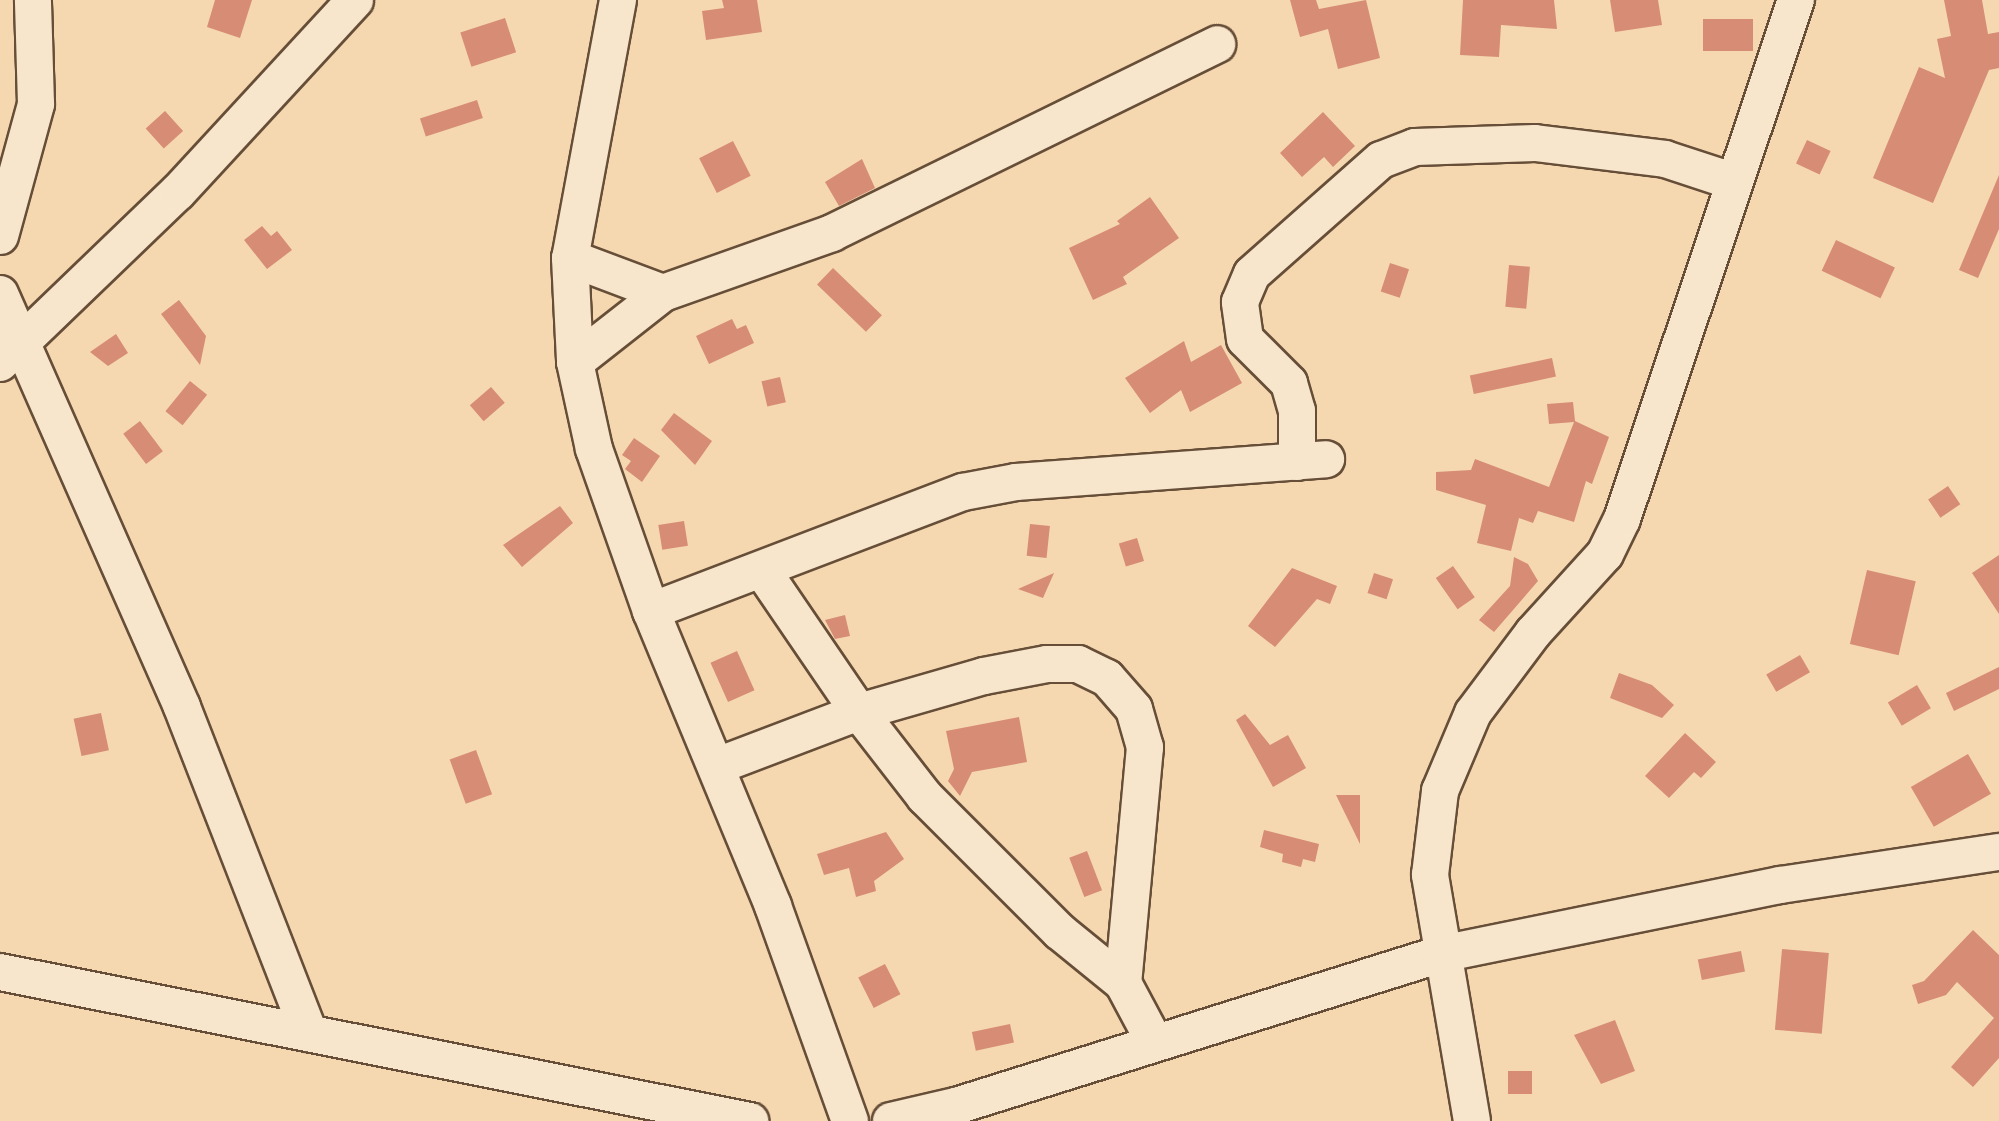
<!DOCTYPE html>
<html>
<head>
<meta charset="utf-8">
<style>
  body { margin:0 }
  #map { position:relative; width:1999px; height:1121px; overflow:hidden; background:#f5d8b0; font-family:Vollkorn,serif }
  div>[style] { position:absolute }
  .building>* { inset:0; background:#d78c76; transform-origin:0 0 }
  .roads { filter:drop-shadow(2px 0 #664e38) drop-shadow(-2px 0 #664e38) drop-shadow(0 2px #664e38) drop-shadow(0 -2px #664e38) }
  .minor>* { height:36px; margin:-18px; padding:0 18px; transform-origin:18px; border-radius:18px; background:#f8e6cc }
  span { translate:-50% -50%; white-space:nowrap; text-align:center; line-height:1.15; -webkit-text-stroke:8px #f8e6cc; paint-order:stroke }
</style>
</head>
<body>
<div id="map">
  <div class="building">
    <div style="clip-path:polygon(215px 0,252px 0,240px 38px,207px 27px)"></div>
    <div style="clip-path:polygon(722px 0,757px 0,762px 32px,706px 40px,702px 11px,724px 8px)"></div>
    <div style="clip-path:polygon(1290px 0,1316px 0,1319px 9px,1366px 0,1380px 58px,1338px 69px,1328px 29px,1300px 37px)"></div>
    <div style="clip-path:polygon(1463px 0,1554px 0,1557px 29px,1501px 25px,1499px 57px,1460px 55px)"></div>
    <div style="clip-path:polygon(1610px 0,1658px 0,1662px 25px,1615px 32px)"></div>
    <div style="clip-path:polygon(1944px 0,1982px 0,1988px 34px,1999px 32px,1999px 68px,1989px 70px,1933px 203px,1873px 178px,1919px 67px,1945px 78px,1937px 39px,1951px 36px)"></div>
    <div style="left:505px;top:18px;width:36px;height:47px;rotate:72deg"></div>
    <div style="left:1753px;top:19px;width:32px;height:50px;rotate:90deg"></div>
    <div style="left:477px;top:100px;width:19px;height:60px;rotate:72deg"></div>
    <div style="left:165px;top:111px;width:27px;height:26px;rotate:48deg"></div>
    <div style="clip-path:polygon(1323px 112px,1355px 146px,1333px 167px,1324px 157px,1302px 177px,1280px 153px)"></div>
    <div style="left:1807px;top:140px;width:26px;height:26px;rotate:25deg"></div>
    <div style="left:733px;top:141px;width:39px;height:38px;rotate:63deg"></div>
    <div style="clip-path:polygon(862px 159px,875px 188px,839px 206px,825px 182px)"></div>
    <div style="clip-path:polygon(1999px 175px,1999px 229px,1978px 278px,1959px 270px)"></div>
    <div style="clip-path:polygon(1150px 197px,1179px 238px,1123px 277px,1127px 284px,1093px 300px,1069px 248px,1120px 224px,1117px 221px)"></div>
    <div style="clip-path:polygon(262px 226px,271px 236px,277px 231px,292px 250px,267px 269px,244px 240px)"></div>
    <div style="left:1836px;top:240px;width:65px;height:34px;rotate:25deg"></div>
    <div style="left:1390px;top:263px;width:20px;height:30px;rotate:18deg"></div>
    <div style="left:1509px;top:265px;width:21px;height:42px;rotate:5deg"></div>
    <div style="left:833px;top:268px;width:68px;height:23px;rotate:44deg"></div>
    <div style="clip-path:polygon(179px 300px,206px 336px,200px 365px,161px 314px)"></div>
    <div style="clip-path:polygon(732px 319px,737px 329px,746px 325px,754px 343px,709px 364px,696px 336px)"></div>
    <div style="clip-path:polygon(116px 334px,128px 353px,108px 366px,90px 352px)"></div>
    <div style="clip-path:polygon(1184px 341px,1191px 362px,1221px 345px,1242px 383px,1190px 412px,1181px 390px,1150px 413px,1125px 378px)"></div>
    <div style="left:1552px;top:358px;width:19px;height:84px;rotate:78deg"></div>
    <div style="left:780px;top:377px;width:26px;height:19px;rotate:77deg"></div>
    <div style="left:190px;top:381px;width:22px;height:39px;rotate:39deg"></div>
    <div style="left:491px;top:387px;width:21px;height:28px;rotate:49deg"></div>
    <div style="clip-path:polygon(1573px 402px,1575px 421px,1609px 437px,1592px 484px,1586px 481px,1574px 522px,1538px 511px,1533px 523px,1519px 518px,1511px 551px,1477px 543px,1486px 505px,1436px 490px,1436px 472px,1471px 470px,1475px 459px,1549px 487px,1574px 422px,1549px 424px,1547px 404px)"></div>
    <div style="clip-path:polygon(674px 413px,712px 441px,695px 465px,661px 430px)"></div>
    <div style="left:140px;top:421px;width:38px;height:21px;rotate:53deg"></div>
    <div style="clip-path:polygon(634px 438px,660px 456px,642px 482px,625px 469px,631px 461px,622px 455px)"></div>
    <div style="left:1948px;top:486px;width:22px;height:24px;rotate:56deg"></div>
    <div style="clip-path:polygon(560px 506px,573px 523px,522px 567px,503px 545px)"></div>
    <div style="left:684px;top:521px;width:25px;height:26px;rotate:81deg"></div>
    <div style="left:1030px;top:524px;width:20px;height:32px;rotate:6deg"></div>
    <div style="left:1137px;top:538px;width:24px;height:19px;rotate:73deg"></div>
    <div style="clip-path:polygon(1999px 555px,1999px 614px,1972px 573px)"></div>
    <div style="clip-path:polygon(1514px 557px,1528px 564px,1538px 581px,1494px 632px,1479px 620px,1510px 586px)"></div>
    <div style="left:1453px;top:566px;width:38px;height:21px;rotate:55deg"></div>
    <div style="clip-path:polygon(1292px 568px,1337px 586px,1330px 604px,1317px 599px,1275px 647px,1248px 626px)"></div>
    <div style="left:1867px;top:570px;width:50px;height:76px;rotate:13deg"></div>
    <div style="clip-path:polygon(1054px 573px,1043px 598px,1018px 589px)"></div>
    <div style="left:1374px;top:573px;width:20px;height:21px;rotate:18deg"></div>
    <div style="clip-path:polygon(845px 615px,850px 636px,835px 639px,825px 620px)"></div>
    <div style="left:737px;top:651px;width:43px;height:29px;rotate:66deg"></div>
    <div style="left:1800px;top:655px;width:20px;height:39px;rotate:60deg"></div>
    <div style="clip-path:polygon(1999px 667px,1999px 689px,1954px 711px,1946px 693px)"></div>
    <div style="clip-path:polygon(1619px 673px,1652px 685px,1674px 705px,1662px 718px,1610px 698px)"></div>
    <div style="left:1917px;top:685px;width:27px;height:34px;rotate:59deg"></div>
    <div style="left:101px;top:713px;width:38px;height:28px;rotate:78deg"></div>
    <div style="clip-path:polygon(1245px 714px,1270px 745px,1288px 735px,1306px 768px,1273px 787px,1236px 720px)"></div>
    <div style="clip-path:polygon(1019px 717px,1027px 762px,972px 772px,960px 796px,948px 781px,954px 769px,946px 731px)"></div>
    <div style="clip-path:polygon(1685px 733px,1716px 762px,1701px 778px,1694px 772px,1669px 798px,1645px 776px)"></div>
    <div style="left:476px;top:750px;width:47px;height:28px;rotate:70deg"></div>
    <div style="left:1968px;top:754px;width:46px;height:66px;rotate:60deg"></div>
    <div style="clip-path:polygon(1336px 795px,1360px 795px,1360px 844px)"></div>
    <div style="clip-path:polygon(1264px 830px,1319px 844px,1315px 862px,1303px 859px,1301px 867px,1282px 862px,1283px 854px,1260px 847px)"></div>
    <div style="clip-path:polygon(886px 832px,904px 859px,874px 881px,876px 891px,856px 897px,849px 868px,824px 875px,817px 854px)"></div>
    <div style="left:1087px;top:851px;width:42px;height:19px;rotate:69deg"></div>
    <div style="clip-path:polygon(1973px 930px,1999px 955px,1999px 1058px,1973px 1087px,1951px 1067px,1994px 1018px,1957px 982px,1946px 995px,1918px 1004px,1912px 985px,1924px 981px)"></div>
    <div style="left:1782px;top:949px;width:47px;height:81px;rotate:5deg"></div>
    <div style="left:1741px;top:951px;width:21px;height:44px;rotate:79deg"></div>
    <div style="left:885px;top:964px;width:34px;height:30px;rotate:63deg"></div>
    <div style="clip-path:polygon(1615px 1020px,1635px 1071px,1601px 1084px,1574px 1035px)"></div>
    <div style="left:1010px;top:1024px;width:19px;height:39px;rotate:78deg"></div>
    <div style="left:1508px;top:1071px;width:24px;height:23px"></div>
  </div>
  <div class="roads">
    <div class="minor">
      <div style="left:618px;top:0;width:262px;rotate:100.5deg"></div>
      <div style="left:570px;top:258px;width:104px;rotate:87.2deg"></div>
      <div style="left:575px;top:362px;width:89px;rotate:77.7deg"></div>
      <div style="left:594px;top:449px;width:172px;rotate:70.6deg"></div>
      <div style="left:651px;top:611px;width:319px;rotate:67.5deg"></div>
      <div style="left:773px;top:906px;width:228px;rotate:70.3deg"></div>
      <div style="left:0;top:236px;width:137px;rotate:-74.7deg"></div>
      <div style="left:36px;top:104px;width:104px;rotate:-91.7deg"></div>
      <div style="left:570px;top:258px;width:99px;rotate:20.6deg"></div>
      <div style="left:0;top:294px;width:451px;rotate:66.2deg"></div>
      <div style="left:182px;top:707px;width:350px;rotate:68.7deg"></div>
      <div style="left:575px;top:362px;width:112px;rotate:-38.1deg"></div>
      <div style="left:663px;top:293px;width:179px;rotate:-19.5deg"></div>
      <div style="left:832px;top:233px;width:429px;rotate:-26.1deg"></div>
      <div style="left:0;top:363px;width:247px;rotate:-43.9deg"></div>
      <div style="left:178px;top:192px;width:261px;rotate:-47.3deg"></div>
      <div style="left:1297px;top:462px;width:51px;rotate:-90deg"></div>
      <div style="left:1297px;top:411px;width:29px;rotate:-106deg"></div>
      <div style="left:1289px;top:383px;width:62px;rotate:-135deg"></div>
      <div style="left:1245px;top:339px;width:37px;rotate:-98deg"></div>
      <div style="left:1240px;top:302px;width:30px;rotate:-67deg"></div>
      <div style="left:1252px;top:274px;width:172px;rotate:-41.5deg"></div>
      <div style="left:1381px;top:160px;width:36px;rotate:-21deg"></div>
      <div style="left:1415px;top:147px;width:120px;rotate:-1.9deg"></div>
      <div style="left:1535px;top:143px;width:131px;rotate:7deg"></div>
      <div style="left:1665px;top:159px;width:71px;rotate:18.2deg"></div>
      <div style="left:762px;top:570px;width:172px;rotate:55.7deg"></div>
      <div style="left:859px;top:712px;width:108px;rotate:52.2deg"></div>
      <div style="left:925px;top:797px;width:190px;rotate:45deg"></div>
      <div style="left:1059px;top:931px;width:82px;rotate:39.1deg"></div>
      <div style="left:1123px;top:983px;width:68px;rotate:61.9deg"></div>
      <div style="left:651px;top:611px;width:334px;rotate:-20.9deg"></div>
      <div style="left:963px;top:492px;width:54px;rotate:-10.7deg"></div>
      <div style="left:1016px;top:482px;width:311px;rotate:-4.2deg"></div>
      <div style="left:717px;top:766px;width:152px;rotate:-20.8deg"></div>
      <div style="left:859px;top:712px;width:130px;rotate:-16.1deg"></div>
      <div style="left:984px;top:676px;width:64px;rotate:-10.8deg"></div>
      <div style="left:1047px;top:664px;width:31px"></div>
      <div style="left:1078px;top:664px;width:32px;rotate:26deg"></div>
      <div style="left:1107px;top:678px;width:41px;rotate:48.9deg"></div>
      <div style="left:1134px;top:709px;width:40px;rotate:74deg"></div>
      <div style="left:1145px;top:747px;width:237px;rotate:95.3deg"></div>
      <div style="left:0;top:972px;width:765px;rotate:11.24deg"></div>
      <div style="left:891px;top:1121px;width:70px;rotate:-13.2deg"></div>
      <div style="left:959px;top:1105px;width:505px;rotate:-17.39deg"></div>
      <div style="left:1441px;top:954px;width:346px;rotate:-11.5deg"></div>
      <div style="left:1780px;top:885px;width:221px;rotate:-8.6deg"></div>
      <div style="left:1472px;top:1121px;width:250px;rotate:-99.7deg"></div>
      <div style="left:1430px;top:875px;width:85px;rotate:-83.2deg"></div>
      <div style="left:1440px;top:791px;width:85px;rotate:-67.1deg"></div>
      <div style="left:1473px;top:713px;width:100px;rotate:-53.1deg"></div>
      <div style="left:1533px;top:633px;width:107px;rotate:-47.7deg"></div>
      <div style="left:1605px;top:554px;width:39px;rotate:-64deg"></div>
      <div style="left:1622px;top:519px;width:547px;rotate:-71.47deg"></div>
    </div>
  </div>
</div>
</body>
</html>
